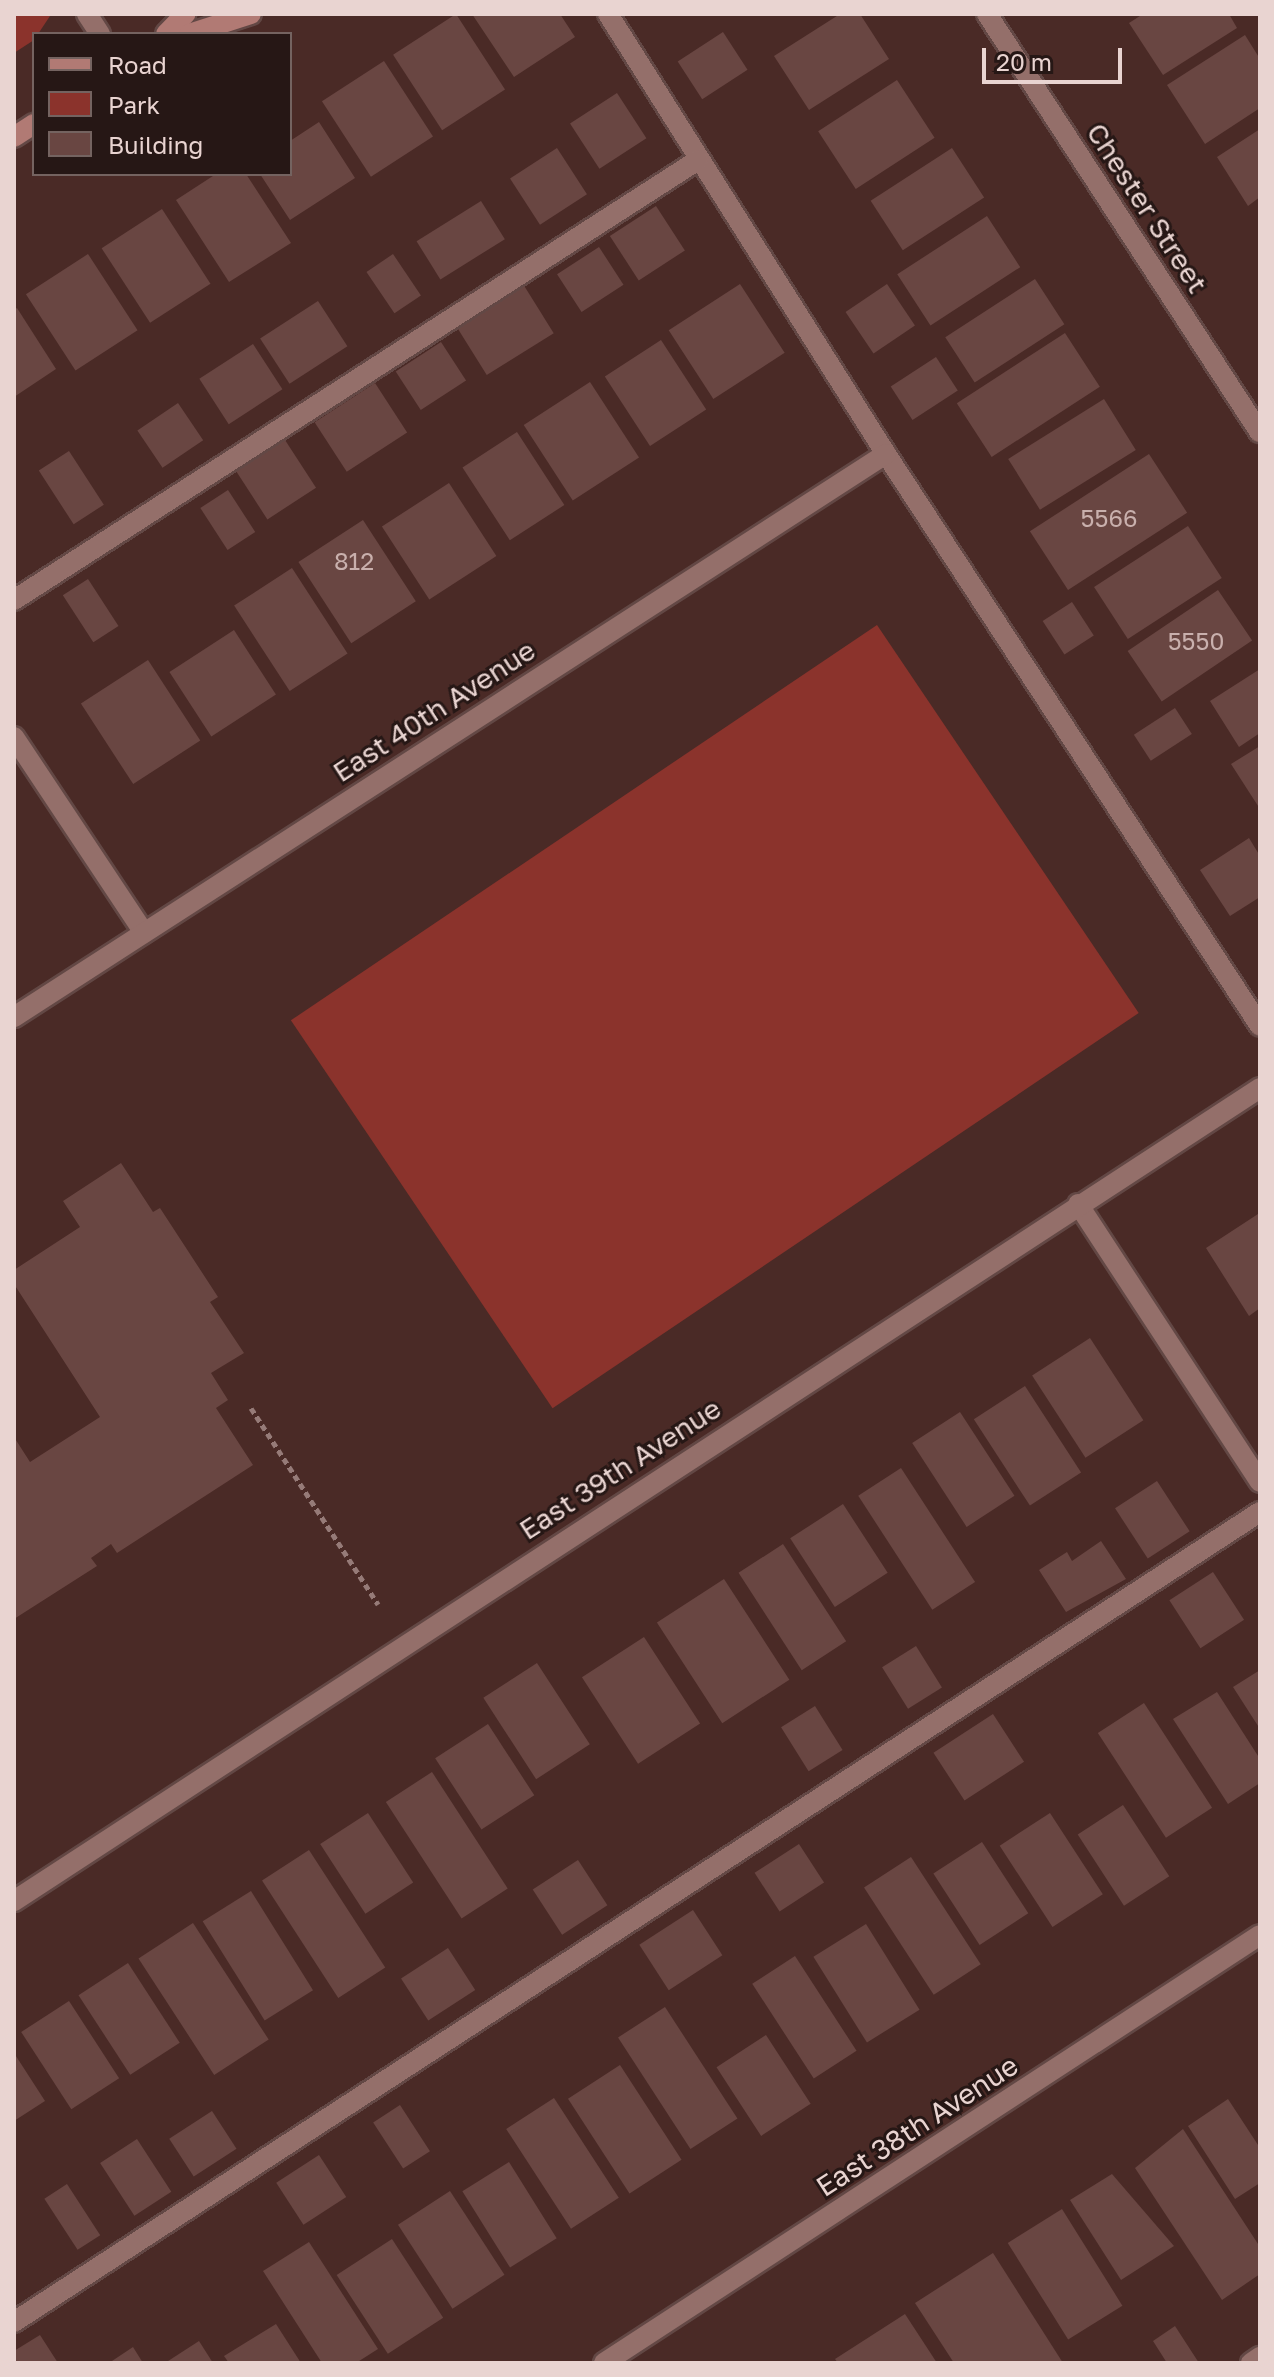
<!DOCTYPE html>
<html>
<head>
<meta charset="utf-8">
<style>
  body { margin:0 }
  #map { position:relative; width:1274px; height:2377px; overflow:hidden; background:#4a2a26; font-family:"Golos Text",sans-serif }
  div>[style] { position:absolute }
  .green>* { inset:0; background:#8b332c; transform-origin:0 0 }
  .building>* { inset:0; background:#694642; transform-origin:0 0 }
  .path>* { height:5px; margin-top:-2.5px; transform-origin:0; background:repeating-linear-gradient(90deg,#967b78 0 6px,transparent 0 10px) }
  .roads { filter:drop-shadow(2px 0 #634845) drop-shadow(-2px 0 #634845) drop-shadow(0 2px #634845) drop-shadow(0 -2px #634845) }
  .service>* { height:20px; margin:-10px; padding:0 10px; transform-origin:10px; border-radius:10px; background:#946f6a }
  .minor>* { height:20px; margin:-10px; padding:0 10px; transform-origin:10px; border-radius:10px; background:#946f6a }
  .secondary>* { height:20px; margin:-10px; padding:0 10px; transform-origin:10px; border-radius:10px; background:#b17a74 }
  span { translate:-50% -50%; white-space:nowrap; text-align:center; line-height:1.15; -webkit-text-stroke:6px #261715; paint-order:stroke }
  .number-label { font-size:24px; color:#c9b0ad }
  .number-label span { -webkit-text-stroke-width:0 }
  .street-label { font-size:28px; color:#e9d4d1 }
  .frame { position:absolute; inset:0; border:16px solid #e9d4d1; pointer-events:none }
  .legend { position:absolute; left:32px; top:32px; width:260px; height:144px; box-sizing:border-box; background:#261715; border:2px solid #746360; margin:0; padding:10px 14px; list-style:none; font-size:24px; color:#e9d4d1 }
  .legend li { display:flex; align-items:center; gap:16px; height:40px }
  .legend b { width:40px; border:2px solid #746360 }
  .scale { position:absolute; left:982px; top:48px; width:140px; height:36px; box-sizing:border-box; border:4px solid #e9d4d1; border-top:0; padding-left:10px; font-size:24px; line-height:28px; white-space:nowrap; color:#e9d4d1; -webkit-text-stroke:6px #261715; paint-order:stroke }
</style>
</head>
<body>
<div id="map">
  <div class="green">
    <div style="clip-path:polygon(14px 14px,50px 16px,34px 40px,14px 53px)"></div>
    <div style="left:877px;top:625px;width:468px;height:707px;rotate:56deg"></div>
  </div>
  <div class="building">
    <div style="left:456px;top:14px;width:90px;height:75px;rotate:57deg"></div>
    <div style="clip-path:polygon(472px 14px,560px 14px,575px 37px,514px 77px)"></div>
    <div style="clip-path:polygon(840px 14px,860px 14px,889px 59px,809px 110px,774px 56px)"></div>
    <div style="clip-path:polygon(1143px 14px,1229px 14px,1237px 28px,1163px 75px,1129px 23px)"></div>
    <div style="left:723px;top:32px;width:45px;height:54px;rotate:57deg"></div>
    <div style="clip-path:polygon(1245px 35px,1260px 59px,1260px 108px,1205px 144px,1167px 85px)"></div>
    <div style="left:384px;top:61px;width:90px;height:74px;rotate:57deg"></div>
    <div style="left:897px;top:80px;width:69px;height:94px;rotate:57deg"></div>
    <div style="left:617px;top:93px;width:54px;height:56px;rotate:57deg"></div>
    <div style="clip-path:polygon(319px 122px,355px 178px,290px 220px,260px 174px,290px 174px,290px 141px)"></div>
    <div style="clip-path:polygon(1260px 129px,1260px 197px,1248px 206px,1217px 157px)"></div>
    <div style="left:557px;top:148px;width:55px;height:56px;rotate:57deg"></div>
    <div style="left:952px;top:148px;width:59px;height:97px;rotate:57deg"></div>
    <div style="clip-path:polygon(216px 174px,246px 174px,291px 243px,229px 282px,176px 200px)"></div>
    <div style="left:481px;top:201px;width:45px;height:76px;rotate:58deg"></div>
    <div style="left:656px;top:206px;width:53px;height:55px;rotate:57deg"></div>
    <div style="left:162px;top:209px;width:89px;height:72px;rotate:57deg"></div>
    <div style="left:987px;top:216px;width:61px;height:107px;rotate:57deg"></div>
    <div style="left:599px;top:247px;width:45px;height:50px;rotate:57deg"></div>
    <div style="left:88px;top:254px;width:91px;height:74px;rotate:57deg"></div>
    <div style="left:393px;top:254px;width:50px;height:32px;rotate:56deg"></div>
    <div style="left:1035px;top:279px;width:54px;height:107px;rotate:57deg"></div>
    <div style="left:523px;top:284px;width:58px;height:79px;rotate:58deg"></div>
    <div style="left:740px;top:284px;width:82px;height:85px;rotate:57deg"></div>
    <div style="left:887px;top:284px;width:50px;height:50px;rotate:56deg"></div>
    <div style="left:318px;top:301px;width:54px;height:69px;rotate:57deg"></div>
    <div style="clip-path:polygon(17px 308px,56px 369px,14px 397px,14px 310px)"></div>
    <div style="left:1065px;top:333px;width:64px;height:129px;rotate:57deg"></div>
    <div style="left:661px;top:340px;width:83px;height:67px;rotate:57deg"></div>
    <div style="left:441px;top:342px;width:46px;height:54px;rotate:57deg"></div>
    <div style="left:253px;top:344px;width:54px;height:64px;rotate:57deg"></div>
    <div style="left:936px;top:357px;width:40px;height:54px;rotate:57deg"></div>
    <div style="left:590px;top:382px;width:90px;height:79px;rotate:57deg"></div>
    <div style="left:375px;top:383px;width:59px;height:72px;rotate:57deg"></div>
    <div style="left:1104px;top:399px;width:60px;height:113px;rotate:58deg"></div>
    <div style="left:178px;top:403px;width:45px;height:49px;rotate:56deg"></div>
    <div style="left:517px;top:432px;width:87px;height:65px;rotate:57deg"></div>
    <div style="left:285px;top:440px;width:57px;height:58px;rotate:57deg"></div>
    <div style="left:69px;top:451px;width:64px;height:36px;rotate:57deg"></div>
    <div style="left:1149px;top:454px;width:70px;height:142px;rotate:57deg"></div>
    <div style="left:449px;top:483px;width:87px;height:80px;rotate:57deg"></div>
    <div style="left:228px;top:490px;width:50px;height:33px;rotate:57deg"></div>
    <div style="left:363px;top:520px;width:97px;height:77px;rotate:57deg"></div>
    <div style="left:1188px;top:526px;width:62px;height:112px;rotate:57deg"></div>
    <div style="left:292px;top:568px;width:102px;height:69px;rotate:57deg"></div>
    <div style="left:88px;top:579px;width:56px;height:30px;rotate:57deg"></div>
    <div style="left:1218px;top:590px;width:61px;height:109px;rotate:56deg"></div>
    <div style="left:1072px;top:602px;width:40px;height:35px;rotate:57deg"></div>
    <div style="left:234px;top:630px;width:77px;height:77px;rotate:57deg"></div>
    <div style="left:148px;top:660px;width:96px;height:80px;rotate:57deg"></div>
    <div style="clip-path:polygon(1260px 669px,1260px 733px,1239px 747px,1210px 701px)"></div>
    <div style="left:1175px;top:708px;width:31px;height:49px;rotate:57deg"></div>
    <div style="clip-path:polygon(1260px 746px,1260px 809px,1231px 764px)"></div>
    <div style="clip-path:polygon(1249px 838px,1260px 856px,1260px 897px,1230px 916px,1200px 870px)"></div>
    <div style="clip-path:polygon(121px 1163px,153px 1212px,160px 1208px,218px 1297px,210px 1302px,244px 1353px,211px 1373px,228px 1400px,216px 1408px,253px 1465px,117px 1553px,111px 1544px,91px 1558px,97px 1566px,14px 1619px,14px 1437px,30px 1462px,100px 1417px,14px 1284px,14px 1270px,80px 1227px,63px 1201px)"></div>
    <div style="clip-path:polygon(1258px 1214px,1260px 1308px,1249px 1316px,1206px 1248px)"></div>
    <div style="left:1090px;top:1338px;width:98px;height:69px;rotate:57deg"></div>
    <div style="left:1025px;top:1386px;width:103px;height:61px;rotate:57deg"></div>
    <div style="left:960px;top:1412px;width:100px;height:57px;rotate:57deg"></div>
    <div style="left:901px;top:1468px;width:136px;height:51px;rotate:57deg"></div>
    <div style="left:1157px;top:1481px;width:60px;height:50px;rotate:57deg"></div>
    <div style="left:843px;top:1504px;width:82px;height:63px;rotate:57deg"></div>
    <div style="clip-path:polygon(1101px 1541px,1126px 1579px,1066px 1612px,1039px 1570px,1067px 1552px,1072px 1561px)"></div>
    <div style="left:783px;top:1544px;width:116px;height:53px;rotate:57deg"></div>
    <div style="left:1213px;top:1572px;width:57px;height:52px;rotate:57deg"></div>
    <div style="left:724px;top:1579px;width:120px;height:80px;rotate:57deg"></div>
    <div style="left:644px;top:1637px;width:103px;height:74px;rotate:57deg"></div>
    <div style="left:916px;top:1646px;width:49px;height:40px;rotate:58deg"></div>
    <div style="left:537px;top:1663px;width:97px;height:64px;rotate:57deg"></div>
    <div style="clip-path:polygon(1260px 1670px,1260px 1729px,1233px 1687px)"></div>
    <div style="clip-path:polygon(1217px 1692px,1260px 1759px,1260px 1783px,1228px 1804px,1173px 1719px)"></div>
    <div style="left:1144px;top:1703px;width:125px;height:55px;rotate:57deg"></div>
    <div style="left:815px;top:1706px;width:52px;height:40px;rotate:58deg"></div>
    <div style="left:993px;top:1714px;width:57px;height:71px;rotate:57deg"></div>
    <div style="left:488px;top:1724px;width:85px;height:63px;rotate:57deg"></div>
    <div style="left:432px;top:1772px;width:139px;height:55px;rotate:57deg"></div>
    <div style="left:1123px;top:1805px;width:85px;height:54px;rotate:57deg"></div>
    <div style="left:368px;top:1813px;width:83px;height:57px;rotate:57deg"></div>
    <div style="left:1050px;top:1813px;width:97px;height:60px;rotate:57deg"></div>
    <div style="left:982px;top:1842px;width:85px;height:58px;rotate:57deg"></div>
    <div style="left:799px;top:1844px;width:46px;height:53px;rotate:57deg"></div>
    <div style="left:309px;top:1850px;width:140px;height:56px;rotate:57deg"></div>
    <div style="left:911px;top:1857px;width:128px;height:56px;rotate:57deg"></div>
    <div style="left:578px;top:1860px;width:54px;height:54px;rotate:57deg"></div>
    <div style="left:251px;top:1891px;width:117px;height:57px;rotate:58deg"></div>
    <div style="left:693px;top:1910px;width:54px;height:64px;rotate:57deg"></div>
    <div style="left:193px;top:1923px;width:139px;height:65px;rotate:57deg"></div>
    <div style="left:866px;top:1924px;width:101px;height:62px;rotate:58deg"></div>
    <div style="left:448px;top:1948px;width:50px;height:56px;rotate:57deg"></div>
    <div style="left:795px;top:1956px;width:113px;height:51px;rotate:57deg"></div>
    <div style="left:128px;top:1963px;width:95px;height:59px;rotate:57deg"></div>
    <div style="left:69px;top:2001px;width:92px;height:57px;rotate:57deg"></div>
    <div style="left:665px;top:2007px;width:133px;height:56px;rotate:57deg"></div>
    <div style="left:766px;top:2035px;width:82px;height:59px;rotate:57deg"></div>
    <div style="clip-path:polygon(14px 2053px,45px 2101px,14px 2121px)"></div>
    <div style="left:620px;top:2065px;width:113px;height:62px;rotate:57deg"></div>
    <div style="left:554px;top:2098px;width:119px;height:57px;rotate:57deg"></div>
    <div style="clip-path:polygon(1228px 2099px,1260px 2148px,1260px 2183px,1235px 2199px,1188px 2126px)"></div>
    <div style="left:400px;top:2105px;width:55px;height:32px;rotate:57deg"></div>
    <div style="left:212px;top:2111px;width:45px;height:51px;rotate:57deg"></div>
    <div style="clip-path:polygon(1183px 2129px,1260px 2247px,1260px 2274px,1222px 2300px,1135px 2168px)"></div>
    <div style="left:137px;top:2139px;width:63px;height:44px;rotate:57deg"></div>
    <div style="left:319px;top:2155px;width:50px;height:51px;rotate:57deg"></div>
    <div style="left:509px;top:2162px;width:90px;height:55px;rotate:58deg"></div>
    <div style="clip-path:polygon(1112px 2174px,1174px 2246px,1121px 2280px,1070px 2200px)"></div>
    <div style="left:67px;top:2184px;width:61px;height:27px;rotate:57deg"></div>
    <div style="left:450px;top:2191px;width:100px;height:62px;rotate:57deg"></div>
    <div style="left:1062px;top:2209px;width:114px;height:64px;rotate:58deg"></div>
    <div style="left:392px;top:2239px;width:94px;height:66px;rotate:57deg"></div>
    <div style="clip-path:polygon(309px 2242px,378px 2349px,356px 2363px,322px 2363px,263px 2271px)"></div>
    <div style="clip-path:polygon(993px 2253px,1063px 2363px,954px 2363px,915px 2303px)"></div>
    <div style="clip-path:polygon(905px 2314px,937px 2363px,838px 2363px,835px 2359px)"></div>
    <div style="clip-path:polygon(276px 2324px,301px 2363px,229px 2363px,224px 2356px)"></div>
    <div style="clip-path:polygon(1175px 2326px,1199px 2363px,1167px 2363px,1153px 2341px)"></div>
    <div style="clip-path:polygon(40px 2335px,58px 2363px,14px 2363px,14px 2351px)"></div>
    <div style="clip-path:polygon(199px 2341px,213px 2363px,165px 2363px)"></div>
    <div style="clip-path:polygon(133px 2347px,143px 2363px,109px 2363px)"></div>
  </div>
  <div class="path">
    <div style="left:251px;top:1408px;width:234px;rotate:57.1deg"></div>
  </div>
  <div class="roads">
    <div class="service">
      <div style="left:608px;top:14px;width:520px;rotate:57.71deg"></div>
      <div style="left:886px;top:454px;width:683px;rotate:56.82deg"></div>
      <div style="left:14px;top:600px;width:813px;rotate:-32.75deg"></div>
      <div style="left:14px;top:2322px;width:1486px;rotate:-33.03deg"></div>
      <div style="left:1251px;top:2363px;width:11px;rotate:-34deg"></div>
    </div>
    <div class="minor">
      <div style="left:87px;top:14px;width:24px;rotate:57deg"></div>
      <div style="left:987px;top:14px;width:499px;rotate:56.9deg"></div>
      <div style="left:14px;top:737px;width:235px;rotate:56.4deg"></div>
      <div style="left:14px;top:1017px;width:1038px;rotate:-32.85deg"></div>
      <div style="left:1078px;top:1204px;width:332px;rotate:56.8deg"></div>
      <div style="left:14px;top:1901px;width:1488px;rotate:-33.12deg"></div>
      <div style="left:604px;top:2363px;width:783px;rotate:-33.12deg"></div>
    </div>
    <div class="secondary">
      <div style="left:166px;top:34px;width:28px;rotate:-46deg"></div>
      <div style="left:189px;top:34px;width:65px;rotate:-17.9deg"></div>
      <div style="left:14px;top:137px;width:24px;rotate:-33deg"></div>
    </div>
  </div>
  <div class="number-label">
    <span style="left:1109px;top:518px">5566</span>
    <span style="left:354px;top:561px">812</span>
    <span style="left:1196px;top:641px">5550</span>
  </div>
  <div class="street-label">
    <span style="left:1147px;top:208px;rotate:57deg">Chester Street</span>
    <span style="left:434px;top:711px;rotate:-33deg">East 40th Avenue</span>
    <span style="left:620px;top:1469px;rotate:-33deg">East 39th Avenue</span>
    <span style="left:917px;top:2126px;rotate:-33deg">East 38th Avenue</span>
  </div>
  <div class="frame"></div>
  <ul class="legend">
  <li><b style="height:10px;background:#b17a74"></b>Road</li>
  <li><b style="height:22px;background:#8b332c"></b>Park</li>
  <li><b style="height:22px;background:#694642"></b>Building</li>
  </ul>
  <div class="scale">20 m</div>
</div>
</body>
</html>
